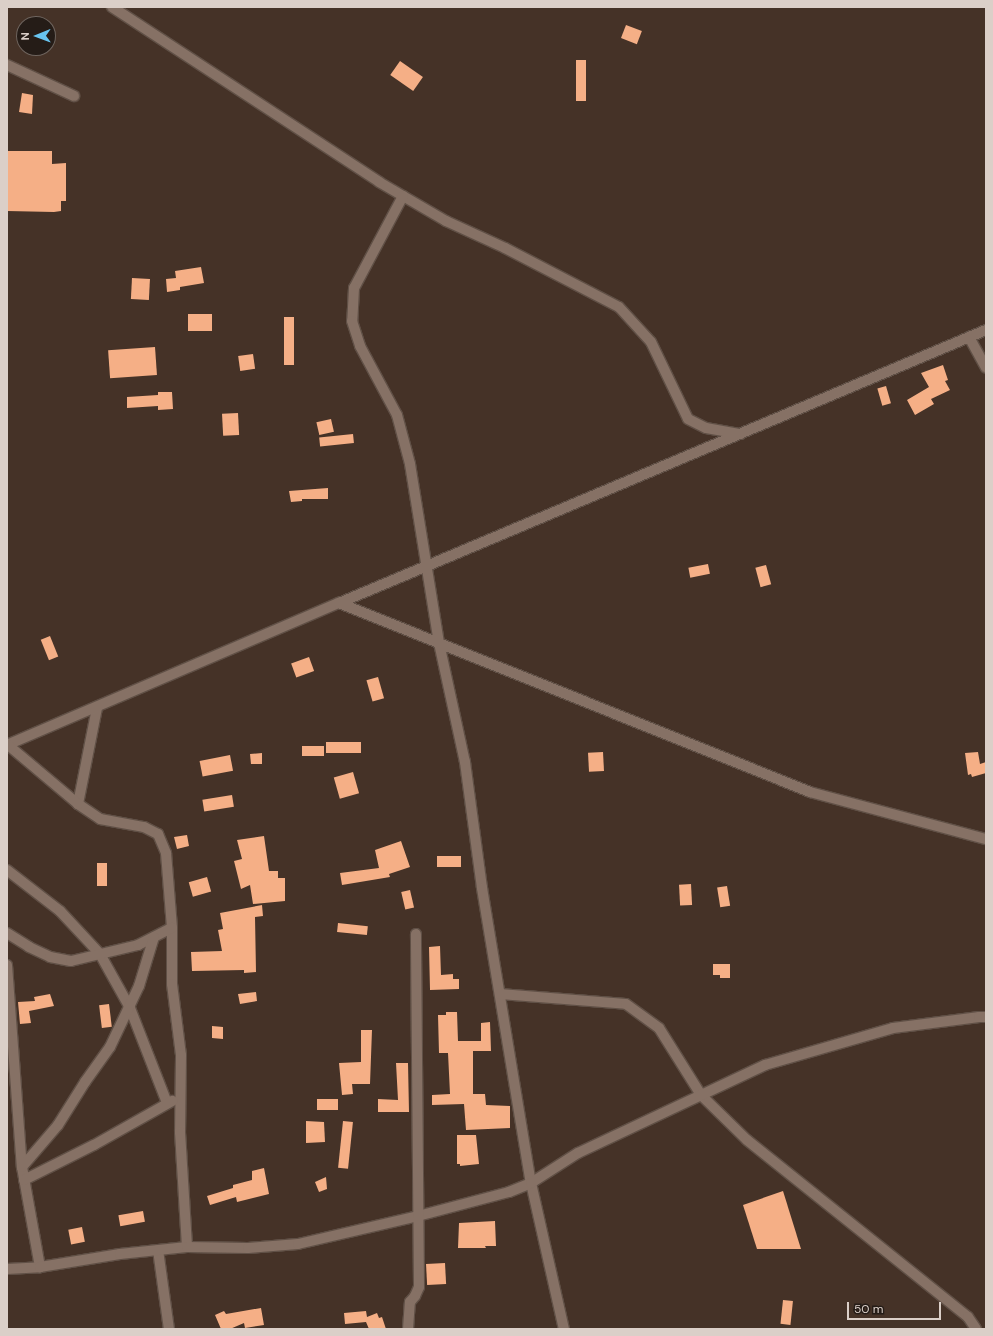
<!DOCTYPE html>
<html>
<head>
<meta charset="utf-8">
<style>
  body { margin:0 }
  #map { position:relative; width:993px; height:1336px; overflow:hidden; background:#453227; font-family:"DM Sans",sans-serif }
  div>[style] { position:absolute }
  .building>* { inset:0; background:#f5af86; transform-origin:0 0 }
  .roads { filter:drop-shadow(1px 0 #605046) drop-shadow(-1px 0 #605046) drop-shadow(0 1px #605046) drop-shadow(0 -1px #605046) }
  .minor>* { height:10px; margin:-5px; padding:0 5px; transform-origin:5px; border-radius:5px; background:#867165 }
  span { translate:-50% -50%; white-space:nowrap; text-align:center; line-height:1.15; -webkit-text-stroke:4px #251c17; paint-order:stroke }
  .frame { position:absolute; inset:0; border:8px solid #dbcfc8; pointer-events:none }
  .north { position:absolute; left:16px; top:16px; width:40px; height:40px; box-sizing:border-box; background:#251c17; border:1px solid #6e645e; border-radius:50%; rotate:269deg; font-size:11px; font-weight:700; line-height:16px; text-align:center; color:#dbcfc8 }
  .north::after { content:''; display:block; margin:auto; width:14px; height:18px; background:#68c4f0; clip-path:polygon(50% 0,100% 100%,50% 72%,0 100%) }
  .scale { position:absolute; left:847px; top:1302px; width:94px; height:18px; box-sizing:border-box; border:2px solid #dbcfc8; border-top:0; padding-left:5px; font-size:12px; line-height:14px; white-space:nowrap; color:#dbcfc8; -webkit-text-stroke:3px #251c17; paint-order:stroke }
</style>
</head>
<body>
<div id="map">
  <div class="building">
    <div style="left:626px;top:25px;width:17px;height:14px;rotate:21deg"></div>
    <div style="left:576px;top:60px;width:10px;height:41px"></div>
    <div style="left:400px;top:61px;width:28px;height:17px;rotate:35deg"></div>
    <div style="clip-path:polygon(22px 93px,33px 95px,32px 114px,19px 112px)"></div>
    <div style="clip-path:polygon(7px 151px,52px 151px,52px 164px,66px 163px,66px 201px,61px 201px,61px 211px,54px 212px,7px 211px)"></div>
    <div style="clip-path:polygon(201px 267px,204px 283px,180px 287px,180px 290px,167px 292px,166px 279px,176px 278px,175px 271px)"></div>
    <div style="left:132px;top:278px;width:18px;height:21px;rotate:3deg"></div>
    <div style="left:188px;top:314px;width:24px;height:17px"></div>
    <div style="left:284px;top:317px;width:10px;height:48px"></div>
    <div style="left:155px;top:347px;width:28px;height:47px;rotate:86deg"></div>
    <div style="left:253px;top:354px;width:15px;height:15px;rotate:82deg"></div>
    <div style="clip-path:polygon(943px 365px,948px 380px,945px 381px,950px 390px,931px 399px,934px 404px,915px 415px,907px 400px,929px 387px,921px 373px)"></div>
    <div style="left:886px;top:386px;width:18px;height:9px;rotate:74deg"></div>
    <div style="clip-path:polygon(158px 392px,172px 392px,173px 409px,158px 410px,158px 406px,127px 408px,127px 397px,158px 395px)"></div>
    <div style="left:238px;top:413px;width:22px;height:16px;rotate:87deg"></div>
    <div style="left:331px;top:419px;width:13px;height:15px;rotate:77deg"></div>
    <div style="left:353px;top:434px;width:9px;height:34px;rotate:84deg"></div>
    <div style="clip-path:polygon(328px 488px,328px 499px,302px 499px,302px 501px,291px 502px,289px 491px)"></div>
    <div style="left:708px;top:564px;width:10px;height:20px;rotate:79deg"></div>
    <div style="left:766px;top:565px;width:20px;height:11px;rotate:75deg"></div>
    <div style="left:50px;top:636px;width:22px;height:10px;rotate:68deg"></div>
    <div style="left:309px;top:657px;width:15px;height:19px;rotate:70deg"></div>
    <div style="left:378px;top:677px;width:22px;height:12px;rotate:74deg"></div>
    <div style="left:361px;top:742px;width:11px;height:35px;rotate:90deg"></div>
    <div style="left:324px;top:746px;width:10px;height:22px;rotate:90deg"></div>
    <div style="left:603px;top:752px;width:19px;height:15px;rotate:87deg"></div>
    <div style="clip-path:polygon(978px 752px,980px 764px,986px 762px,986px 773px,972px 777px,971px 774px,968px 775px,965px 753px)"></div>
    <div style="clip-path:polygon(262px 753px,262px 764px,251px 764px,250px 754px)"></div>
    <div style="left:230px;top:755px;width:16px;height:31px;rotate:79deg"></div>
    <div style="left:353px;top:772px;width:22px;height:20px;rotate:74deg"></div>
    <div style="left:232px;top:795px;width:12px;height:30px;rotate:81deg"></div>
    <div style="clip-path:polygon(187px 835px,189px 846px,177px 849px,174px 837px)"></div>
    <div style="clip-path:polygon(264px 836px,269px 871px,278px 871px,278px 878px,285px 878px,285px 901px,253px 904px,250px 885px,241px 889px,234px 861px,242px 859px,237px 840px)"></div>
    <div style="clip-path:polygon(401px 841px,410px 867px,389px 874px,390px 877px,342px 885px,340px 873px,379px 868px,375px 850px)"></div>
    <div style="left:461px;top:856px;width:11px;height:24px;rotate:90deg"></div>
    <div style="left:97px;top:863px;width:10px;height:23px"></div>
    <div style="left:207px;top:877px;width:15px;height:19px;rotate:74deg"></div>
    <div style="left:691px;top:884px;width:21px;height:12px;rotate:87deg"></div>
    <div style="left:727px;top:886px;width:20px;height:10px;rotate:81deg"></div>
    <div style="left:410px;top:890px;width:18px;height:9px;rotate:77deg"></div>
    <div style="clip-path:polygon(262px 905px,263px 916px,255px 917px,256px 972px,244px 973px,244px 970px,192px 971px,191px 952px,222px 951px,218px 930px,223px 929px,220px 913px)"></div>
    <div style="left:338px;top:923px;width:30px;height:9px;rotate:6deg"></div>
    <div style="clip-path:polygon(440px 946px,441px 975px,453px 974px,453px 979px,459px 979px,459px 989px,430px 990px,429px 947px)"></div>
    <div style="clip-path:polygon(713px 964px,730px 964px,730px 978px,720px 978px,720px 975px,713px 975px)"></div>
    <div style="clip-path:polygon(256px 992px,257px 1001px,240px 1004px,238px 994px)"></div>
    <div style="clip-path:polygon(50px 994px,54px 1006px,29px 1011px,31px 1023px,20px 1024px,18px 1002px,35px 1001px,34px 997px)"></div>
    <div style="left:109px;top:1004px;width:23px;height:10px;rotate:83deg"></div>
    <div style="clip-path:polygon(446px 1012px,457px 1012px,458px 1041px,481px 1041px,481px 1023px,490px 1022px,491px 1051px,473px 1051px,473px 1094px,485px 1094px,486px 1105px,510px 1106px,510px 1128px,466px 1130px,464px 1104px,432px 1105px,432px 1095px,450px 1094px,448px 1053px,439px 1053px,438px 1015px,446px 1015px)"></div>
    <div style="clip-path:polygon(212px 1026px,223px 1027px,223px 1039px,212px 1038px)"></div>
    <div style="clip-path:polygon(361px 1030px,372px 1030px,370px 1084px,352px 1084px,353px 1094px,342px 1095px,339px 1063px,361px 1062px)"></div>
    <div style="clip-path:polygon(396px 1063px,408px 1063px,409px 1112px,378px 1112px,378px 1099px,398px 1100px)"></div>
    <div style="left:317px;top:1099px;width:21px;height:11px"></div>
    <div style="clip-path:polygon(306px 1121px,324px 1122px,325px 1142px,306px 1143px)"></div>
    <div style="left:343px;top:1121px;width:10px;height:47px;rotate:6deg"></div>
    <div style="clip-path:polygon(457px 1135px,476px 1135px,479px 1164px,460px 1166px,460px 1164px,457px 1164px)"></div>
    <div style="clip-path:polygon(264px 1168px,269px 1194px,237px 1202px,236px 1197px,210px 1205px,207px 1196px,233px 1188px,233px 1185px,252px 1180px,252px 1171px)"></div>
    <div style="clip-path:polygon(326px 1177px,327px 1189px,319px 1192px,315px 1182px)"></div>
    <div style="clip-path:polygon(783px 1191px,801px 1249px,757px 1249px,743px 1205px)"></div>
    <div style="left:143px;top:1211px;width:11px;height:25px;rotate:80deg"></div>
    <div style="clip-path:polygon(495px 1221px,496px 1246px,485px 1246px,486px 1248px,458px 1248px,459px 1223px)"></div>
    <div style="left:82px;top:1227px;width:15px;height:14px;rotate:79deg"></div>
    <div style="left:445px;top:1263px;width:21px;height:19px;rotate:87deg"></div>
    <div style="left:783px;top:1300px;width:10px;height:24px;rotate:6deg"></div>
    <div style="clip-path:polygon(261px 1308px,264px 1325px,245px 1328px,244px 1323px,230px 1329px,221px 1329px,215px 1315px,224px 1311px,226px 1314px)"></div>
    <div style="clip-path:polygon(366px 1311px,367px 1317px,377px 1313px,379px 1318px,382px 1317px,386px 1329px,369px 1329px,366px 1322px,345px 1324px,344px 1313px)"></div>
  </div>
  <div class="roads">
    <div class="minor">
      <div style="left:112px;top:7px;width:319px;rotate:33.2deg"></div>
      <div style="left:379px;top:182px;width:78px;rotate:30.2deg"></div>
      <div style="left:446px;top:221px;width:65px;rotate:24.6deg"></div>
      <div style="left:505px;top:248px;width:128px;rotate:27.4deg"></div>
      <div style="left:619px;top:307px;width:47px;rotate:47.6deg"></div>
      <div style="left:651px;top:342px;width:85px;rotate:64.3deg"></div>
      <div style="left:688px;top:419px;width:20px;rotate:27deg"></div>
      <div style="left:706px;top:428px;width:35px;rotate:10deg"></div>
      <div style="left:7px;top:65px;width:74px;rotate:24.8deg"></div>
      <div style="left:403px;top:196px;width:104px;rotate:118deg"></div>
      <div style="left:354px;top:288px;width:33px;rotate:93deg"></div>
      <div style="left:352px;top:321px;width:26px;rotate:72deg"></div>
      <div style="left:360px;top:346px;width:78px;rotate:61.8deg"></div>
      <div style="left:397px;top:415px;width:51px;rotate:75.1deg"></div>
      <div style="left:410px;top:464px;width:181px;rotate:80.8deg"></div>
      <div style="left:439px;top:643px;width:122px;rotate:77.7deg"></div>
      <div style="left:465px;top:762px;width:127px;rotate:82.3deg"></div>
      <div style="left:482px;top:888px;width:299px;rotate:80.6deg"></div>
      <div style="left:531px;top:1183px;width:150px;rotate:77.3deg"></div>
      <div style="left:969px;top:337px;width:35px;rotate:61deg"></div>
      <div style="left:339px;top:603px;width:508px;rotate:21.86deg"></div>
      <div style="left:810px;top:792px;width:182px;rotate:15deg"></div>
      <div style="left:97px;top:708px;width:98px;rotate:101.2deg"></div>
      <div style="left:78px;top:804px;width:27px;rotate:34deg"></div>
      <div style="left:100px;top:819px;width:45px;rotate:10.3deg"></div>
      <div style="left:144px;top:827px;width:16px;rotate:27deg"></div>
      <div style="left:158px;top:834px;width:21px;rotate:67deg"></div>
      <div style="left:166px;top:853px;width:75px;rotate:85.4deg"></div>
      <div style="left:172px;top:928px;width:56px;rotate:90deg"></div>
      <div style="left:172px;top:984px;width:72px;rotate:82.8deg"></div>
      <div style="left:181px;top:1055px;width:77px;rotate:90.7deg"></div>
      <div style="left:180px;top:1132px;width:115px;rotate:86.5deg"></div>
      <div style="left:7px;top:745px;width:361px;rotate:-23.2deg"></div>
      <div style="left:339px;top:603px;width:702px;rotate:-22.88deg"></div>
      <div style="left:8px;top:745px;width:92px;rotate:40.1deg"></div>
      <div style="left:7px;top:870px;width:67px;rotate:37.7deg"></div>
      <div style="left:60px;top:911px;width:59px;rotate:47.1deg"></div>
      <div style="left:100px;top:954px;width:62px;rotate:60.9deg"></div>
      <div style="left:130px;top:1008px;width:102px;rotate:68.7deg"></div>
      <div style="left:7px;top:933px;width:26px;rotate:32deg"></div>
      <div style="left:29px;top:947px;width:23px;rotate:25deg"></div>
      <div style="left:50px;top:957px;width:21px;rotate:11deg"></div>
      <div style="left:71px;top:961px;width:69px;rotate:-13.4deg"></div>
      <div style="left:138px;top:945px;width:38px;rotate:-27deg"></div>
      <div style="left:7px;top:965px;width:203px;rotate:85.8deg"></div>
      <div style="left:22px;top:1167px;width:102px;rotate:79.8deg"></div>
      <div style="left:500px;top:994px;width:126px;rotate:4.5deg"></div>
      <div style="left:626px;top:1004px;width:41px;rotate:36deg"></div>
      <div style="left:659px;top:1028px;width:79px;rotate:57.9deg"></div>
      <div style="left:701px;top:1095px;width:64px;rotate:44.4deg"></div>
      <div style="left:747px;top:1140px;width:283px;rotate:38.7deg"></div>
      <div style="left:968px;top:1317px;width:14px;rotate:56deg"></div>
      <div style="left:22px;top:1167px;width:55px;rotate:-49.4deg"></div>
      <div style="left:58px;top:1125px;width:51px;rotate:-57.9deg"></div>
      <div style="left:85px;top:1082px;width:43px;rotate:-54.5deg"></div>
      <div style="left:110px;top:1047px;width:68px;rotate:-64.6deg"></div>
      <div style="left:139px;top:986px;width:51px;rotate:-73deg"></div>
      <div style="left:24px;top:1180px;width:78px;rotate:-26.6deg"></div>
      <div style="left:94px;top:1145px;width:90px;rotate:-29.4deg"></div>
      <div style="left:158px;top:1250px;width:80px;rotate:82.1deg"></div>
      <div style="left:7px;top:1269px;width:33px;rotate:-3deg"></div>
      <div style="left:40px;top:1267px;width:81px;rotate:-9.2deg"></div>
      <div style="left:120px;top:1254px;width:67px;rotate:-6deg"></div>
      <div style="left:187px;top:1247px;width:61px;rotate:0.9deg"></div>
      <div style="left:248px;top:1248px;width:50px;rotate:-4.6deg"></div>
      <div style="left:298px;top:1244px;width:123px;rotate:-13.1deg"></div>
      <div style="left:418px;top:1216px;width:94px;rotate:-14.8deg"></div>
      <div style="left:509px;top:1192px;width:24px;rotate:-22deg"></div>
      <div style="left:531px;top:1183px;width:56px;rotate:-32.6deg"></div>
      <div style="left:578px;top:1153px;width:207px;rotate:-25.2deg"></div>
      <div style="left:765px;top:1065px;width:133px;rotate:-16.1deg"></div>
      <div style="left:893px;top:1028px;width:87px;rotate:-7.3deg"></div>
      <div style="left:979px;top:1017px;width:7px"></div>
      <div style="left:408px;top:1329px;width:27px;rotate:-86deg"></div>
      <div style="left:410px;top:1302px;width:8px;rotate:-50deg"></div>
      <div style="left:415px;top:1296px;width:10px;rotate:-66deg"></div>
      <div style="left:419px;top:1287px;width:353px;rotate:-90.5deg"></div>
    </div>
  </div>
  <div class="frame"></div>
  <div class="north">N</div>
  <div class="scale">50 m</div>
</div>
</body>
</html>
